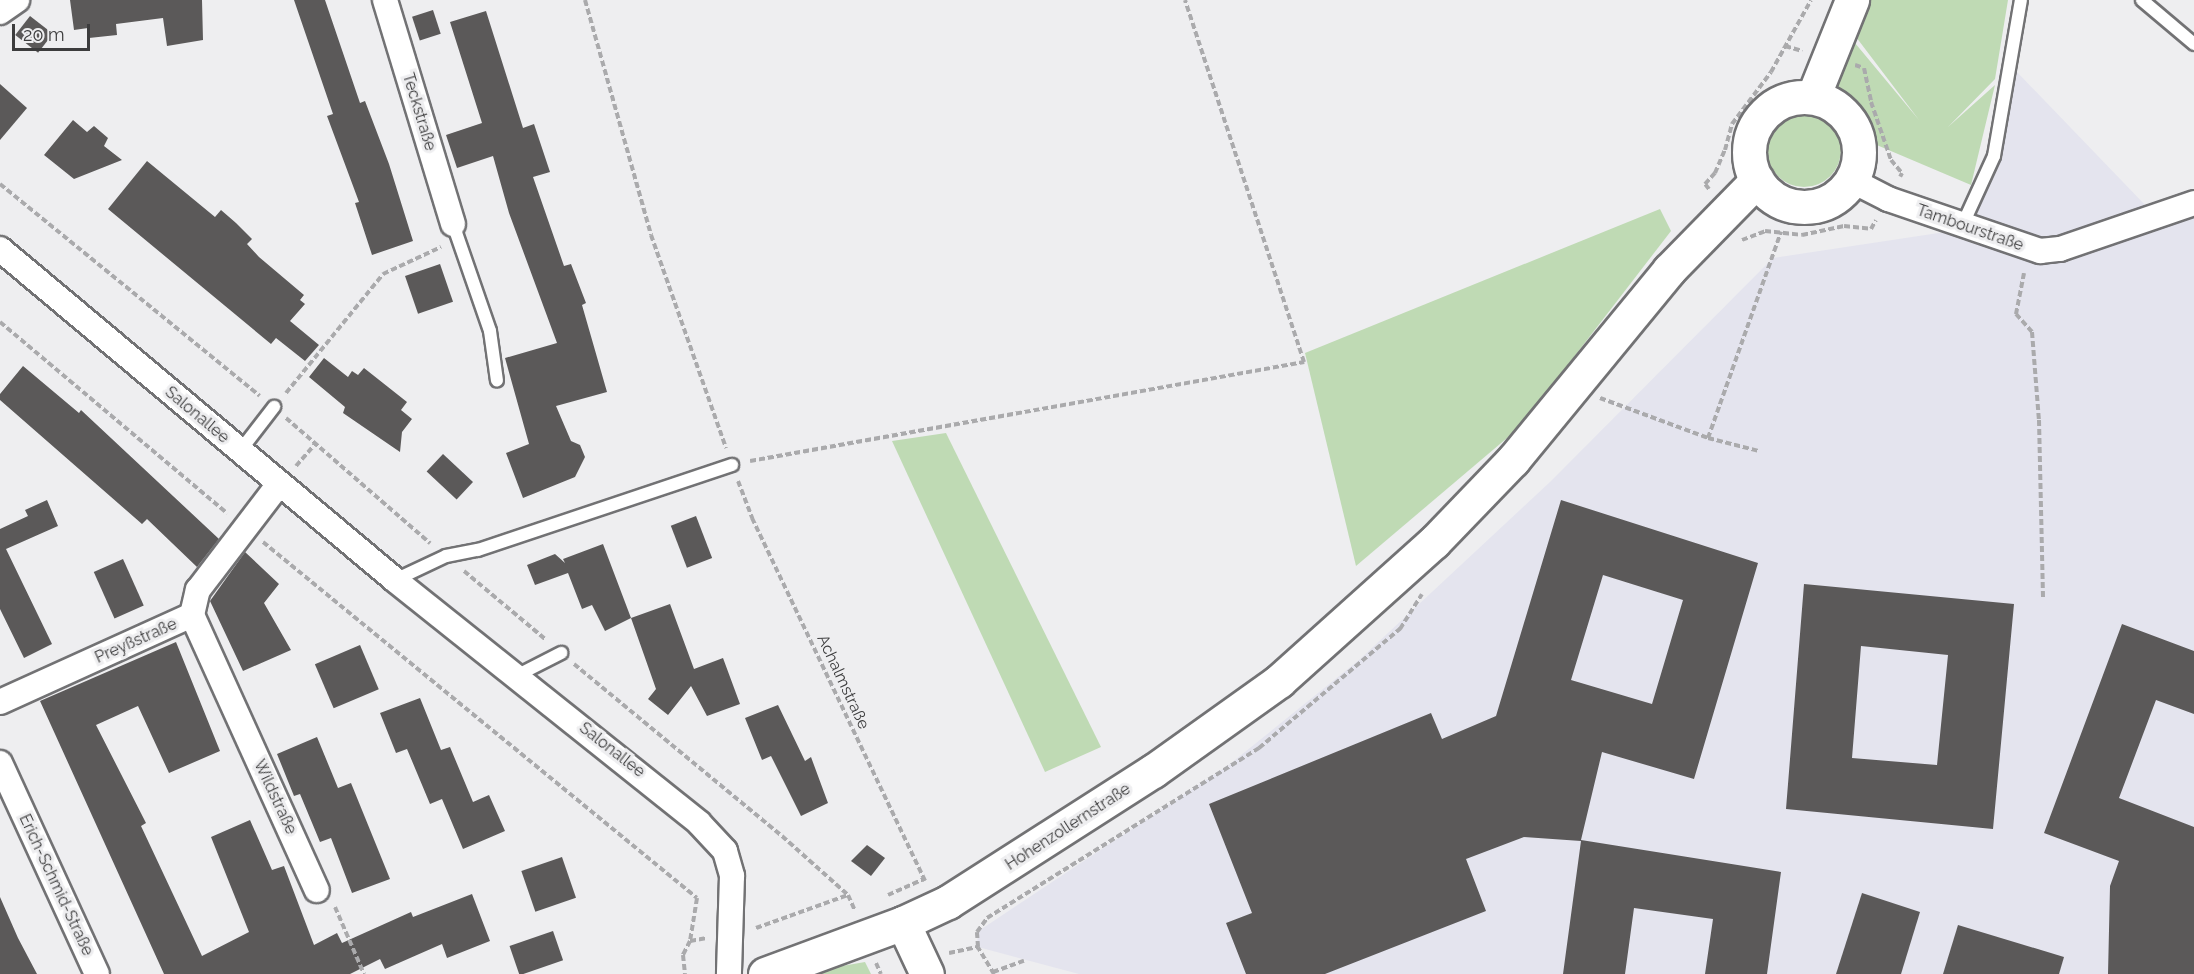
<!DOCTYPE html>
<html>
<head>
<meta charset="utf-8">
<style>
  body { margin:0 }
  #map { position:relative; width:2194px; height:974px; overflow:hidden; background:#eeeef0; font-family:Raleway,sans-serif }
  div>[style] { position:absolute }
  .built>* { inset:0; background:#e4e4ee }
  .green>* { inset:0; background:#bfdab4 }
  .round { border-radius:50% }
  .building>* { inset:0; background:#5b5959; transform-origin:0 0 }
  .path>* { height:4px; margin-top:-2px; transform-origin:0; background:repeating-linear-gradient(90deg,#aaaaac 0 6px,transparent 0 9px) }
  .roads { filter:drop-shadow(2px 0 #727274) drop-shadow(-2px 0 #727274) drop-shadow(0 2px #727274) drop-shadow(0 -2px #727274) }
  .service>* { height:12px; margin:-6px; padding:0 6px; transform-origin:6px; border-radius:6px; background:#fff }
  .minor>* { height:24px; margin:-12px; padding:0 12px; transform-origin:12px; border-radius:12px; background:#fff }
  .secondary>* { height:33px; margin:-16.5px; padding:0 16.5px; transform-origin:16.5px; border-radius:16.5px; background:#fff }
  .secondary>.ring { margin:-16.5px; padding:0; box-sizing:content-box; background:none; border:33px solid #fff; border-radius:50% }
  span { translate:-50% -50%; white-space:nowrap; text-align:center; line-height:1.15; -webkit-text-stroke:6px #eeeef0; paint-order:stroke }
  .street-label { font-size:16px; color:#3c3c3d }
  .scale { position:absolute; left:12px; top:24px; width:78px; height:27px; box-sizing:border-box; border:3px solid #3c3c3d; border-top:0; padding-left:8px; font-size:18px; line-height:21px; white-space:nowrap; color:#3c3c3d; -webkit-text-stroke:4px #eeeef0; paint-order:stroke }
</style>
</head>
<body>
<div id="map">
  <div class="built">
    <div style="clip-path:polygon(2016px 71px,2148px 208px,2194px 189px,2194px 974px,1079px 974px,978px 947px,977px 932px,1230px 764px,1359px 660px,1550px 482px,1773px 258px,1965px 229px)"></div>
  </div>
  <div class="green">
    <div style="clip-path:polygon(1866px 0,2008px 0,1995px 79px,1948px 127px,1995px 85px,1971px 185px,1872px 143px,1832px 79px,1850px 37px,1919px 120px,1853px 33px)"></div>
    <div class="round" style="left:1767px;top:113px;width:74px;height:74px"></div>
    <div style="clip-path:polygon(1660px 209px,1671px 231px,1520px 427px,1356px 566px,1305px 353px)"></div>
    <div style="clip-path:polygon(946px 433px,1101px 747px,1045px 772px,892px 441px)"></div>
    <div style="clip-path:polygon(865px 962px,871px 974px,820px 974px,842px 966px)"></div>
  </div>
  <div class="building">
    <div style="clip-path:polygon(70px 0,202px 0,203px 40px,167px 46px,163px 18px,116px 24px,117px 35px,89px 38px,88px 28px,74px 30px)"></div>
    <div style="clip-path:polygon(294px 0,325px 0,360px 103px,365px 101px,389px 164px,413px 241px,372px 255px,355px 203px,359px 202px,327px 116px,333px 114px)"></div>
    <div style="left:433px;top:10px;width:25px;height:22px;rotate:72deg"></div>
    <div style="clip-path:polygon(486px 11px,523px 128px,534px 124px,550px 172px,533px 177px,564px 266px,571px 264px,586px 303px,582px 305px,607px 392px,556px 406px,571px 441px,580px 445px,585px 457px,575px 477px,523px 498px,506px 453px,529px 444px,505px 358px,557px 343px,509px 213px,493px 156px,457px 168px,446px 135px,482px 123px,450px 22px)"></div>
    <div style="left:30px;top:16px;width:29px;height:24px;rotate:38deg"></div>
    <div style="clip-path:polygon(0 84px,27px 108px,0 140px)"></div>
    <div style="clip-path:polygon(73px 120px,87px 132px,94px 126px,108px 138px,104px 146px,122px 160px,74px 179px,44px 155px)"></div>
    <div style="clip-path:polygon(147px 161px,215px 217px,221px 210px,236px 223px,252px 239px,247px 244px,259px 257px,304px 295px,300px 300px,305px 304px,290px 321px,319px 345px,305px 361px,276px 338px,271px 344px,108px 209px)"></div>
    <div style="left:440px;top:264px;width:40px;height:37px;rotate:71deg"></div>
    <div style="clip-path:polygon(324px 358px,348px 377px,352px 371px,358px 375px,364px 368px,407px 402px,401px 410px,412px 419px,402px 432px,400px 452px,343px 413px,345px 407px,309px 377px)"></div>
    <div style="clip-path:polygon(23px 366px,79px 413px,81px 410px,219px 539px,197px 567px,147px 519px,142px 524px,0 400px,0 394px)"></div>
    <div style="left:443px;top:454px;width:41px;height:24px;rotate:43deg"></div>
    <div style="clip-path:polygon(47px 500px,58px 526px,6px 549px,52px 644px,24px 658px,0 609px,0 529px,28px 516px,25px 510px)"></div>
    <div style="clip-path:polygon(evenodd,1561px 500px,1758px 563px,1694px 779px,1602px 752px,1581px 840px,1781px 872px,1767px 974px,1705px 974px,1713px 919px,1634px 908px,1625px 974px,1563px 974px,1581px 841px,1524px 837px,1466px 859px,1486px 911px,1325px 974px,1246px 974px,1226px 923px,1252px 913px,1209px 804px,1431px 713px,1442px 739px,1496px 716px,1561px 500px,1603px 575px,1683px 600px,1652px 704px,1571px 680px,1603px 575px)"></div>
    <div style="left:696px;top:516px;width:45px;height:27px;rotate:69deg"></div>
    <div style="clip-path:polygon(603px 544px,631px 618px,605px 631px,592px 605px,582px 609px,568px 573px,535px 585px,527px 565px,555px 554px,565px 563px,563px 559px)"></div>
    <div style="clip-path:polygon(245px 552px,279px 584px,264px 603px,291px 650px,243px 671px,210px 601px)"></div>
    <div style="left:123px;top:559px;width:51px;height:32px;rotate:66deg"></div>
    <div style="clip-path:polygon(evenodd,1804px 584px,2014px 604px,1993px 829px,1786px 809px,1804px 584px,1861px 646px,1948px 655px,1937px 765px,1852px 758px,1861px 646px)"></div>
    <div style="clip-path:polygon(670px 604px,694px 669px,723px 658px,740px 704px,707px 716px,691px 686px,668px 715px,648px 699px,656px 689px,631px 618px)"></div>
    <div style="clip-path:polygon(2122px 624px,2194px 651px,2194px 714px,2156px 700px,2119px 798px,2194px 827px,2194px 974px,2108px 974px,2110px 886px,2119px 861px,2044px 833px)"></div>
    <div style="clip-path:polygon(176px 642px,220px 751px,169px 773px,138px 706px,96px 725px,146px 823px,141px 826px,202px 956px,249px 932px,211px 837px,250px 820px,272px 870px,284px 866px,314px 945px,337px 933px,342px 943px,411px 912px,413px 917px,472px 894px,490px 941px,447px 958px,442px 944px,385px 969px,380px 959px,350px 974px,164px 974px,40px 701px)"></div>
    <div style="left:360px;top:645px;width:48px;height:49px;rotate:67deg"></div>
    <div style="clip-path:polygon(420px 698px,441px 750px,450px 747px,473px 802px,489px 795px,505px 831px,463px 849px,442px 799px,430px 804px,407px 749px,396px 753px,380px 713px)"></div>
    <div style="clip-path:polygon(778px 705px,805px 761px,811px 757px,828px 803px,801px 816px,771px 756px,762px 760px,745px 718px)"></div>
    <div style="clip-path:polygon(317px 737px,338px 788px,351px 783px,390px 879px,352px 893px,331px 838px,320px 842px,300px 794px,294px 796px,277px 754px)"></div>
    <div style="clip-path:polygon(867px 845px,885px 858px,871px 876px,851px 861px)"></div>
    <div style="left:562px;top:857px;width:43px;height:43px;rotate:71deg"></div>
    <div style="clip-path:polygon(1862px 893px,1920px 912px,1901px 974px,1836px 974px)"></div>
    <div style="clip-path:polygon(0 897px,18px 938px,37px 974px,0 974px)"></div>
    <div style="clip-path:polygon(1958px 925px,2064px 957px,2059px 974px,1943px 974px)"></div>
    <div style="left:553px;top:931px;width:31px;height:46px;rotate:71deg"></div>
  </div>
  <div class="path">
    <div style="left:585px;top:0;width:244px;rotate:74.3deg"></div>
    <div style="left:651px;top:235px;width:226px;rotate:70.6deg"></div>
    <div style="left:1785px;top:46px;width:18px;rotate:16deg"></div>
    <div style="left:1855px;top:65px;width:9px;rotate:18deg"></div>
    <div style="left:1864px;top:68px;width:35px;rotate:78deg"></div>
    <div style="left:1871px;top:102px;width:61px;rotate:71deg"></div>
    <div style="left:1891px;top:160px;width:17px;rotate:50deg"></div>
    <div style="left:1902px;top:173px;width:4px;rotate:117deg"></div>
    <div style="left:0;top:184px;width:335px;rotate:39.2deg"></div>
    <div style="left:1709px;top:189px;width:6px;rotate:-129deg"></div>
    <div style="left:1705px;top:184px;width:15px;rotate:-48deg"></div>
    <div style="left:1715px;top:173px;width:25px;rotate:-67deg"></div>
    <div style="left:1725px;top:150px;width:27px;rotate:-75deg"></div>
    <div style="left:1732px;top:124px;width:65px;rotate:-53.1deg"></div>
    <div style="left:1771px;top:72px;width:82px;rotate:-60.9deg"></div>
    <div style="left:1742px;top:240px;width:25px;rotate:-21deg"></div>
    <div style="left:1765px;top:231px;width:37px;rotate:6deg"></div>
    <div style="left:1802px;top:235px;width:43px;rotate:-12.1deg"></div>
    <div style="left:1844px;top:226px;width:27px;rotate:6deg"></div>
    <div style="left:1871px;top:229px;width:10px;rotate:-61deg"></div>
    <div style="left:2024px;top:273px;width:42px;rotate:101deg"></div>
    <div style="left:2016px;top:314px;width:24px;rotate:48deg"></div>
    <div style="left:2032px;top:332px;width:88px;rotate:85.5deg"></div>
    <div style="left:2039px;top:420px;width:178px;rotate:88.7deg"></div>
    <div style="left:0;top:322px;width:297px;rotate:40.1deg"></div>
    <div style="left:286px;top:393px;width:154px;rotate:-50.8deg"></div>
    <div style="left:383px;top:274px;width:64px;rotate:-25deg"></div>
    <div style="left:1600px;top:398px;width:115px;rotate:20.3deg"></div>
    <div style="left:1708px;top:438px;width:53px;rotate:14.3deg"></div>
    <div style="left:286px;top:418px;width:191px;rotate:41deg"></div>
    <div style="left:1708px;top:438px;width:219px;rotate:-70.5deg"></div>
    <div style="left:750px;top:461px;width:563px;rotate:-10.13deg"></div>
    <div style="left:1304px;top:362px;width:381px;rotate:-108.2deg"></div>
    <div style="left:296px;top:466px;width:29px;rotate:-49deg"></div>
    <div style="left:738px;top:481px;width:40px;rotate:69deg"></div>
    <div style="left:752px;top:518px;width:402px;rotate:64.5deg"></div>
    <div style="left:263px;top:542px;width:561px;rotate:39.36deg"></div>
    <div style="left:697px;top:898px;width:44px;rotate:99.2deg"></div>
    <div style="left:690px;top:941px;width:16px;rotate:117deg"></div>
    <div style="left:683px;top:955px;width:19px;rotate:84deg"></div>
    <div style="left:464px;top:571px;width:106px;rotate:40deg"></div>
    <div style="left:574px;top:664px;width:270px;rotate:39.6deg"></div>
    <div style="left:782px;top:836px;width:89px;rotate:41.8deg"></div>
    <div style="left:848px;top:895px;width:17px;rotate:66deg"></div>
    <div style="left:888px;top:895px;width:39px;rotate:-24deg"></div>
    <div style="left:335px;top:907px;width:73px;rotate:66.6deg"></div>
    <div style="left:756px;top:928px;width:98px;rotate:-19.7deg"></div>
    <div style="left:690px;top:941px;width:17px;rotate:-10deg"></div>
    <div style="left:949px;top:953px;width:30px;rotate:-12deg"></div>
    <div style="left:876px;top:963px;width:12px;rotate:66deg"></div>
    <div style="left:993px;top:972px;width:33px;rotate:-20deg"></div>
    <div style="left:994px;top:974px;width:31px;rotate:-121deg"></div>
    <div style="left:978px;top:947px;width:15px;rotate:-94deg"></div>
    <div style="left:977px;top:932px;width:17px;rotate:-54deg"></div>
    <div style="left:987px;top:918px;width:321px;rotate:-32deg"></div>
    <div style="left:1259px;top:748px;width:185px;rotate:-40.2deg"></div>
    <div style="left:1400px;top:629px;width:41px;rotate:-57.8deg"></div>
  </div>
  <div class="roads">
    <div class="service">
      <div style="left:2142px;top:0;width:68px;rotate:40.2deg"></div>
      <div style="left:453px;top:224px;width:113px;rotate:70.9deg"></div>
      <div style="left:490px;top:331px;width:50px;rotate:82deg"></div>
      <div style="left:1962px;top:226px;width:77px;rotate:-65.4deg"></div>
      <div style="left:1994px;top:156px;width:158px;rotate:-80.2deg"></div>
      <div style="left:240px;top:451px;width:56px;rotate:-52.3deg"></div>
      <div style="left:395px;top:580px;width:56px;rotate:-25.2deg"></div>
      <div style="left:446px;top:556px;width:33px;rotate:-11deg"></div>
      <div style="left:478px;top:550px;width:268px;rotate:-18.5deg"></div>
      <div style="left:516px;top:676px;width:51px;rotate:-27.1deg"></div>
    </div>
    <div class="minor">
      <div style="left:385px;top:0;width:234px;rotate:73.1deg"></div>
      <div style="left:0;top:12px;width:21px;rotate:-35deg"></div>
      <div style="left:1851px;top:180px;width:42px;rotate:27.2deg"></div>
      <div style="left:1888px;top:199px;width:161px;rotate:18.9deg"></div>
      <div style="left:2040px;top:251px;width:20px;rotate:-6deg"></div>
      <div style="left:2060px;top:249px;width:142px;rotate:-18.9deg"></div>
      <div style="left:0;top:249px;width:515px;rotate:39.96deg"></div>
      <div style="left:395px;top:580px;width:389px;rotate:38.6deg"></div>
      <div style="left:699px;top:823px;width:38px;rotate:47deg"></div>
      <div style="left:725px;top:851px;width:26px;rotate:74deg"></div>
      <div style="left:732px;top:876px;width:98px;rotate:91.8deg"></div>
      <div style="left:192px;top:615px;width:302px;rotate:65.6deg"></div>
      <div style="left:0;top:702px;width:211px;rotate:-24.4deg"></div>
      <div style="left:192px;top:615px;width:26px;rotate:-77deg"></div>
      <div style="left:198px;top:590px;width:133px;rotate:-52.6deg"></div>
      <div style="left:0;top:763px;width:232px;rotate:65.3deg"></div>
    </div>
    <div class="secondary">
      <div style="left:1813px;top:97px;width:105px;rotate:-68.1deg"></div>
      <div class="ring" style="left:1749px;top:97px;width:77px;height:77px"></div>
      <div style="left:903px;top:923px;width:56px;rotate:64.8deg"></div>
      <div style="left:765px;top:974px;width:147px;rotate:-20.3deg"></div>
      <div style="left:903px;top:923px;width:50px;rotate:-25deg"></div>
      <div style="left:948px;top:902px;width:243px;rotate:-32.6deg"></div>
      <div style="left:1153px;top:771px;width:155px;rotate:-35.5deg"></div>
      <div style="left:1279px;top:681px;width:208px;rotate:-41.9deg"></div>
      <div style="left:1434px;top:542px;width:114px;rotate:-46.1deg"></div>
      <div style="left:1513px;top:460px;width:246px;rotate:-50.6deg"></div>
      <div style="left:1669px;top:270px;width:126px;rotate:-45.6deg"></div>
    </div>
  </div>
  <div class="street-label">
    <span style="left:419px;top:112px;rotate:73deg">Teckstraße</span>
    <span style="left:1970px;top:228px;rotate:19deg">Tambourstraße</span>
    <span style="left:197px;top:415px;rotate:40deg">Salonallee</span>
    <span style="left:136px;top:641px;rotate:-24deg">Preyßstraße</span>
    <span style="left:843px;top:682px;rotate:65deg">Achalmstraße</span>
    <span style="left:612px;top:750px;rotate:38deg">Salonallee</span>
    <span style="left:275px;top:797px;rotate:65deg">Wildstraße</span>
    <span style="left:1068px;top:827px;rotate:-33deg">Hohenzollernstraße</span>
    <span style="left:56px;top:885px;rotate:65deg">Erich-Schmid-Straße</span>
  </div>
  <div class="scale">20 m</div>
</div>
</body>
</html>
